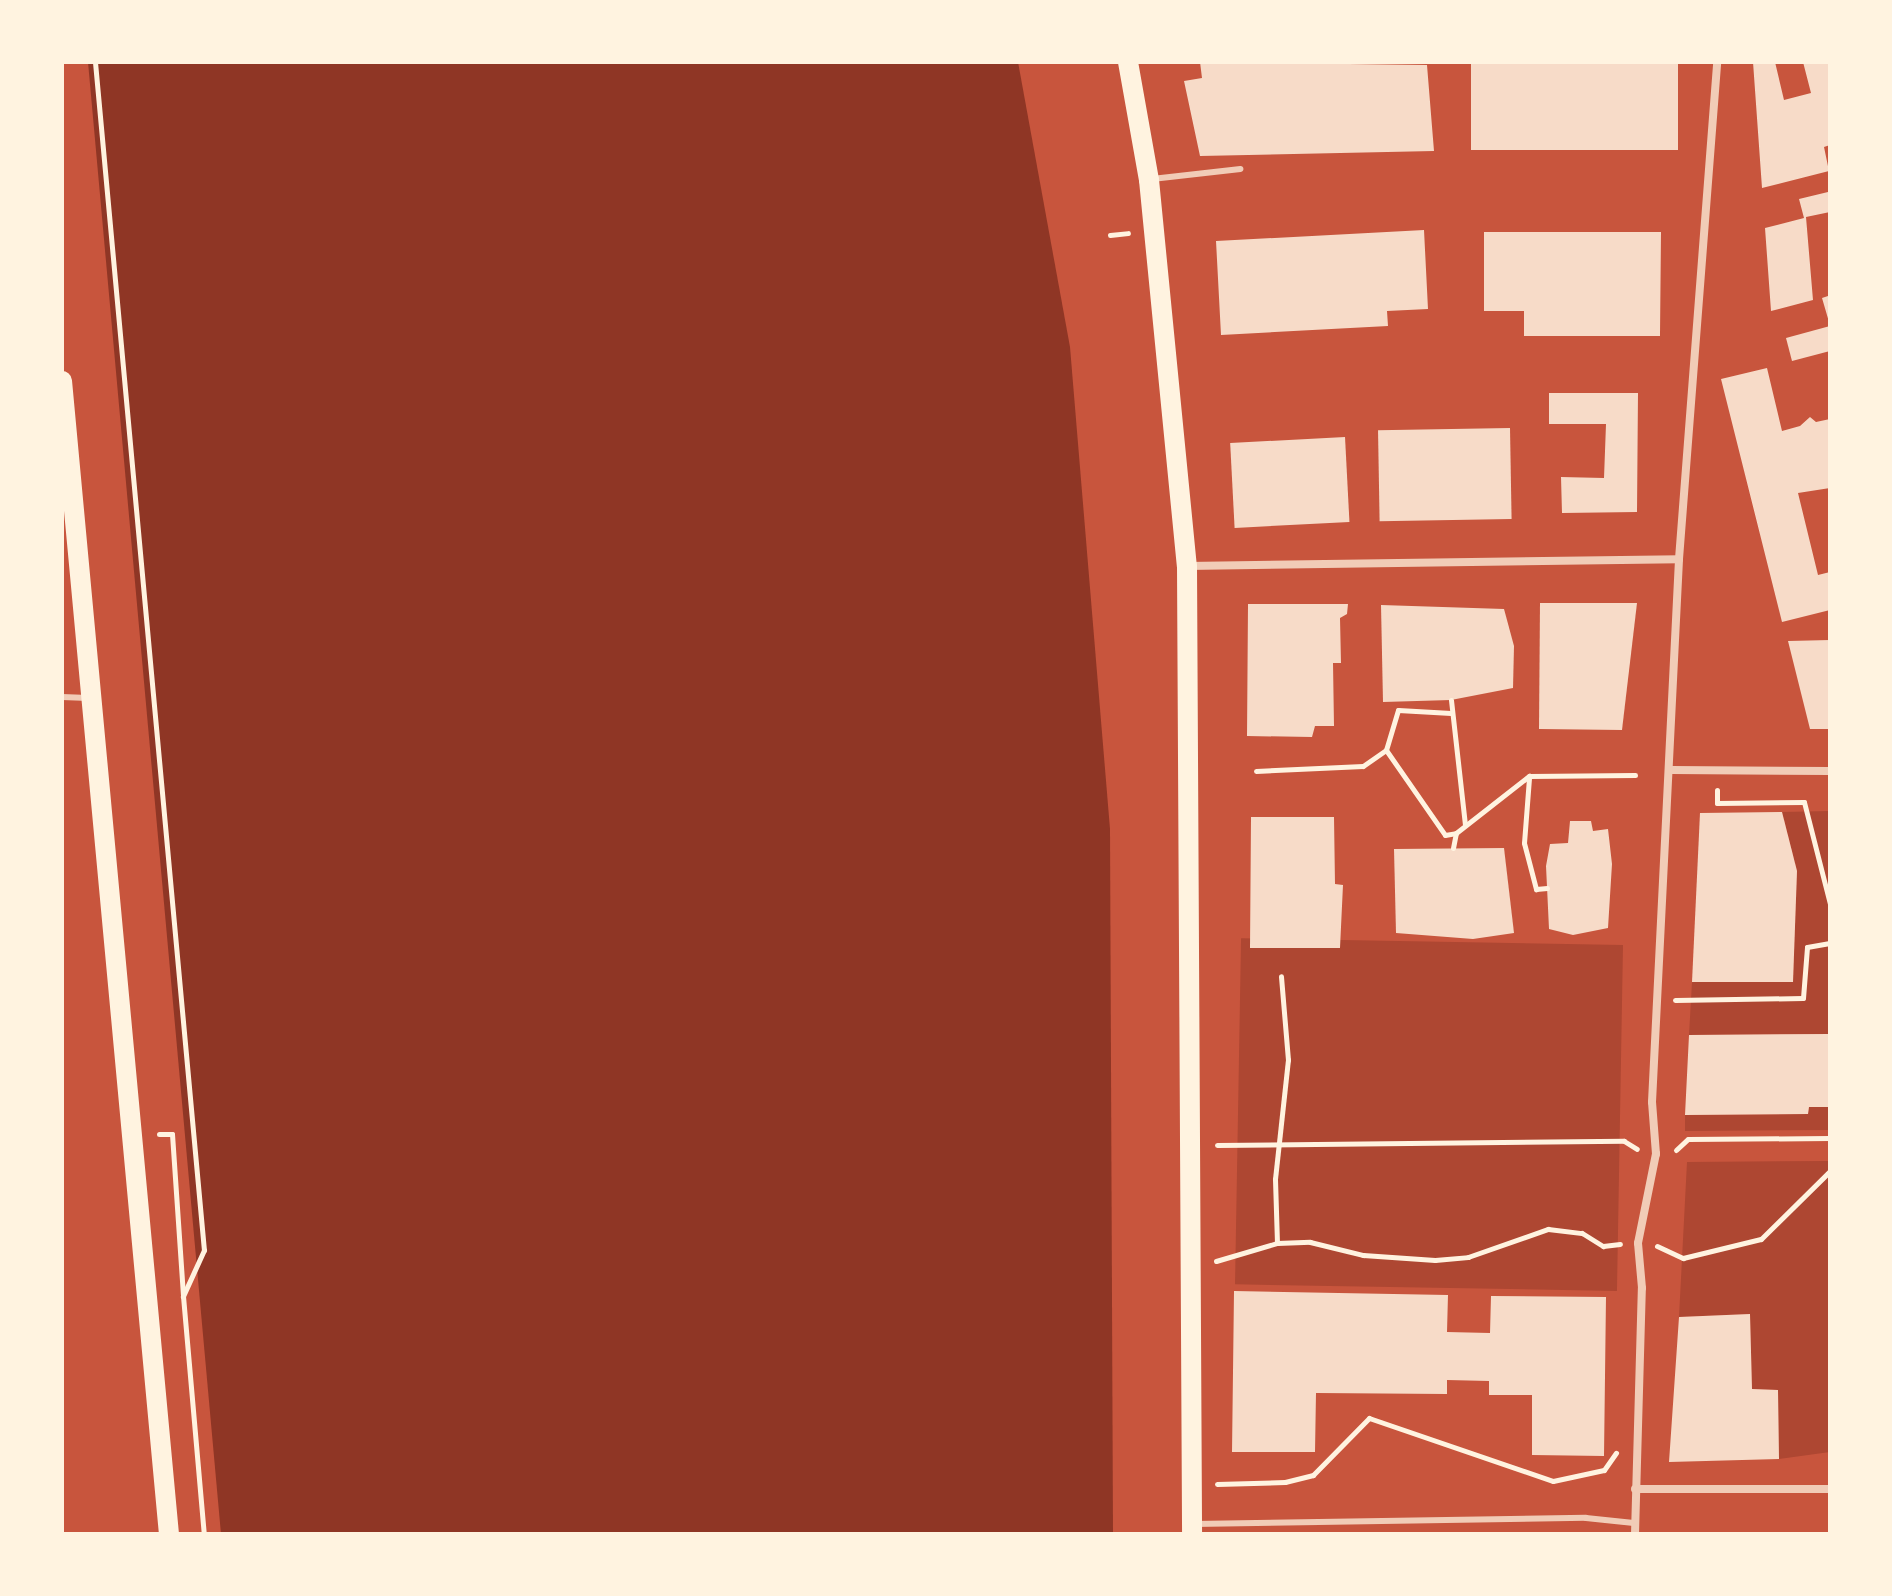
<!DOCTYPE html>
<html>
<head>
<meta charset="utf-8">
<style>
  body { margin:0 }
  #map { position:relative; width:1892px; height:1596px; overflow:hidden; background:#c8553d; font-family:"Asap Condensed",sans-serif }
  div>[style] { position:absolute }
  .green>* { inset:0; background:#ae4732; transform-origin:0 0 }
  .water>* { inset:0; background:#8f3625 }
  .building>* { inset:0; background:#f7dbc8; transform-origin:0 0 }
  .path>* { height:5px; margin:-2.5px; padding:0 2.5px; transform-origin:2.5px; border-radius:2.5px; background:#fff3e0 }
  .service>* { height:6px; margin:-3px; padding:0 3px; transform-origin:3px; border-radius:3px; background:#f1ccb7 }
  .minor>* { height:8px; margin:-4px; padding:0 4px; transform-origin:4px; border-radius:4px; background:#f1ccb7 }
  .primary>* { height:20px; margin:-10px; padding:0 10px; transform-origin:10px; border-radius:10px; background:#fff3e0 }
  span { translate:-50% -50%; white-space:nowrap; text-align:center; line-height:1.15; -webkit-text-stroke:6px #fff3e0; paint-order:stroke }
  .frame { position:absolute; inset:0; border:64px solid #fff3e0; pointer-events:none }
</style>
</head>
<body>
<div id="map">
  <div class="green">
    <div style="clip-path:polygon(1830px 811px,1830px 1034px,1689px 1035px,1692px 982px,1793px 981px,1797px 871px,1782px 812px)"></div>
    <div style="left:1623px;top:945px;width:346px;height:382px;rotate:91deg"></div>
    <div style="clip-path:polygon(1809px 1107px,1830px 1107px,1830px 1130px,1685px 1131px,1685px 1115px,1808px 1114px)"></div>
    <div style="clip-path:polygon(1830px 1161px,1830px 1452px,1779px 1459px,1778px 1390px,1752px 1389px,1750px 1314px,1679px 1317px,1687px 1162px)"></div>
  </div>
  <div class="water">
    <div style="clip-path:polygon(88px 62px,1018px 62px,1070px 347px,1110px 829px,1113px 1534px,221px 1534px)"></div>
  </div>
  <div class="building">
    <div style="clip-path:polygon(1200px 62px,1427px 65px,1434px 151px,1200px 156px,1184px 81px,1202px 78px)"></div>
    <div style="left:1471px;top:62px;width:207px;height:88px"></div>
    <div style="clip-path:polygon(1753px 62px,1775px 62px,1784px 100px,1811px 93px,1803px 62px,1830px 62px,1830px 145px,1824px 147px,1829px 171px,1762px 188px)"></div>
    <div style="clip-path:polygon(1828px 192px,1830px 212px,1806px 217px,1813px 300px,1771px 311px,1765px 228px,1804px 218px,1799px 199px)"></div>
    <div style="clip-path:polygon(1424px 230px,1428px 309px,1387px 311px,1388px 326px,1221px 335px,1216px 241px)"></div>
    <div style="clip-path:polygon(1484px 232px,1661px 232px,1660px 336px,1524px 336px,1524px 311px,1484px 311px)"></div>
    <div style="clip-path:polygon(1830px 285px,1830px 322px,1829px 322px,1822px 298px,1828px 296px)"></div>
    <div style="clip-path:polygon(1830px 326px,1830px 351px,1792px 361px,1786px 338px)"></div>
    <div style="clip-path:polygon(1767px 368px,1782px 431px,1800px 426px,1810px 417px,1816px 422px,1830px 419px,1830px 488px,1798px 493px,1818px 575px,1830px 572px,1830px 610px,1782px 622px,1721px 379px)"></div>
    <div style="clip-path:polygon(1549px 393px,1638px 393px,1637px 512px,1562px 513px,1561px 477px,1604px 478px,1606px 424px,1549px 424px)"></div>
    <div style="left:1510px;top:428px;width:91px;height:132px;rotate:89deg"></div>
    <div style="left:1345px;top:437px;width:85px;height:115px;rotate:87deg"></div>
    <div style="clip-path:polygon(1540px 603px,1637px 603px,1622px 730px,1539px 729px)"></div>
    <div style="clip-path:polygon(1248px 604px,1348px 604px,1347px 614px,1340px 618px,1341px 663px,1333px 663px,1334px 726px,1315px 726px,1312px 737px,1247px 736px)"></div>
    <div style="clip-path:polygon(1381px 605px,1504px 609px,1514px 646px,1513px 688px,1451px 700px,1383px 702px)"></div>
    <div style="clip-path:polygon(1830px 640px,1830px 729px,1810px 729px,1788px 641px)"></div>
    <div style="clip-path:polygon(1782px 812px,1797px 871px,1793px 982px,1692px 982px,1700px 813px)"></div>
    <div style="clip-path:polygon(1251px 817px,1334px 817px,1335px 884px,1343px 885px,1340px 948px,1250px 948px)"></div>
    <div style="clip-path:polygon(1570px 821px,1591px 821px,1593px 831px,1608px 829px,1612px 864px,1608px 928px,1573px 935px,1549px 929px,1546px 866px,1550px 844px,1568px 843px)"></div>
    <div style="clip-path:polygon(1504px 848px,1514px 933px,1473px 939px,1396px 933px,1394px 849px)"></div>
    <div style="clip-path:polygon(1830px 1034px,1830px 1107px,1809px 1107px,1808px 1114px,1685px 1115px,1689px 1035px)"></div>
    <div style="clip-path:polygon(1234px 1291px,1448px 1295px,1447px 1332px,1490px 1333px,1491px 1296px,1606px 1297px,1604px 1456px,1532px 1455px,1532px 1395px,1489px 1395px,1489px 1381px,1447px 1380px,1447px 1394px,1316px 1393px,1315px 1452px,1232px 1452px)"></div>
    <div style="clip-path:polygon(1750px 1314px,1752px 1389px,1778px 1390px,1779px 1459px,1669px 1462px,1679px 1317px)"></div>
  </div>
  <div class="path">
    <div style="left:95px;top:62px;width:1193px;rotate:84.76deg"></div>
    <div style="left:204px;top:1250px;width:51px;rotate:114.5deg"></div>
    <div style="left:183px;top:1296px;width:239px;rotate:85deg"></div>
    <div style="left:1110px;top:235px;width:18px;rotate:-6deg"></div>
    <div style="left:1451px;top:700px;width:125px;rotate:83.6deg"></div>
    <div style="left:1451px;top:713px;width:53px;rotate:-176.8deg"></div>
    <div style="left:1398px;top:710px;width:42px;rotate:106.7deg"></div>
    <div style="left:1386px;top:750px;width:103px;rotate:55.2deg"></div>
    <div style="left:1445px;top:835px;width:11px;rotate:-10deg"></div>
    <div style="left:1256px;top:771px;width:107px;rotate:-2.7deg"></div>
    <div style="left:1363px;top:766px;width:28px;rotate:-35deg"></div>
    <div style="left:1529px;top:778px;width:65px;rotate:94.4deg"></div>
    <div style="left:1524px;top:843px;width:48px;rotate:75.4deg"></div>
    <div style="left:1536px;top:889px;width:11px;rotate:-5deg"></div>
    <div style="left:1717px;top:790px;width:13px;rotate:90deg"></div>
    <div style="left:1717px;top:803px;width:87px;rotate:-0.7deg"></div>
    <div style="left:1804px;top:802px;width:105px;rotate:75.7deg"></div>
    <div style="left:1453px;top:848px;width:15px;rotate:-79deg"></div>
    <div style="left:1456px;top:833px;width:93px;rotate:-38deg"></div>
    <div style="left:1529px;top:776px;width:106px;rotate:-0.5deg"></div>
    <div style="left:1675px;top:1000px;width:128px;rotate:-0.9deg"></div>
    <div style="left:1803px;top:998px;width:51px;rotate:-85.5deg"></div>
    <div style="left:1807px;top:947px;width:23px;rotate:-10deg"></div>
    <div style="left:159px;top:1134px;width:13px"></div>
    <div style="left:172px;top:1134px;width:161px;rotate:86.1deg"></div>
    <div style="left:1217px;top:1145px;width:407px;rotate:-0.6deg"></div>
    <div style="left:1624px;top:1141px;width:15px;rotate:32deg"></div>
    <div style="left:1676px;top:1150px;width:16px;rotate:-43deg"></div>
    <div style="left:1688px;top:1139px;width:142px;rotate:-0.4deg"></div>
    <div style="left:1277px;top:1243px;width:64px;rotate:-91.8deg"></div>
    <div style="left:1275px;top:1179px;width:120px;rotate:-83.8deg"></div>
    <div style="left:1288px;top:1060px;width:84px;rotate:-94.8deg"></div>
    <div style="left:1657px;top:1246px;width:29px;rotate:25deg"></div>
    <div style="left:1683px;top:1258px;width:80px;rotate:-13.7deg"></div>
    <div style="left:1761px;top:1239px;width:97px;rotate:-44.6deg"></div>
    <div style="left:1216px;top:1261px;width:64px;rotate:-16.4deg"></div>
    <div style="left:1277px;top:1243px;width:33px;rotate:-2deg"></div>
    <div style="left:1310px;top:1242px;width:55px;rotate:13.8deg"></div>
    <div style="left:1363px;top:1255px;width:72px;rotate:4deg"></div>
    <div style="left:1435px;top:1260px;width:33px;rotate:-5deg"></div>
    <div style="left:1468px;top:1257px;width:85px;rotate:-19.3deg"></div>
    <div style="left:1548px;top:1229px;width:34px;rotate:7deg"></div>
    <div style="left:1582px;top:1233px;width:25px;rotate:32deg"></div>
    <div style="left:1603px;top:1246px;width:17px;rotate:-7deg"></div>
    <div style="left:1217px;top:1484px;width:68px;rotate:-1.7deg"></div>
    <div style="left:1285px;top:1482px;width:29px;rotate:-14deg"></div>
    <div style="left:1313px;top:1475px;width:80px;rotate:-45.5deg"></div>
    <div style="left:1369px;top:1418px;width:194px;rotate:18.9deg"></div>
    <div style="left:1553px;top:1481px;width:52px;rotate:-12.2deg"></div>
    <div style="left:1604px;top:1470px;width:21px;rotate:-55deg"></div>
  </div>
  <div class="service">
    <div style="left:1152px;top:179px;width:89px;rotate:-6.5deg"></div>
    <div style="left:62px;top:697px;width:26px;rotate:2deg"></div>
    <div style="left:1194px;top:1524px;width:392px;rotate:-0.9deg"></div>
    <div style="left:1586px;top:1518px;width:48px;rotate:5.9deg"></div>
  </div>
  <div class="minor">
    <div style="left:1187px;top:566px;width:492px;rotate:-0.8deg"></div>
    <div style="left:1671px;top:770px;width:159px;rotate:0.4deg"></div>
    <div style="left:1635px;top:1489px;width:195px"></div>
    <div style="left:1635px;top:1534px;width:246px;rotate:-88.4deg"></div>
    <div style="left:1642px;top:1288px;width:45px;rotate:-95.1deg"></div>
    <div style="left:1638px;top:1243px;width:91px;rotate:-78.6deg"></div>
    <div style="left:1656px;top:1154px;width:52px;rotate:-94.4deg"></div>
    <div style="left:1652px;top:1102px;width:544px;rotate:-87.15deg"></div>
    <div style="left:1679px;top:559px;width:498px;rotate:-85.6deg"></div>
  </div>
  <div class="primary">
    <div style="left:1128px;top:62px;width:120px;rotate:79.9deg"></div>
    <div style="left:1149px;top:180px;width:388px;rotate:84.4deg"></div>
    <div style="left:1187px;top:566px;width:968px;rotate:89.7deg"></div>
    <div style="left:62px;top:381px;width:1158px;rotate:84.7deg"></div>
  </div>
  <div class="frame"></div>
</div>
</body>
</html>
